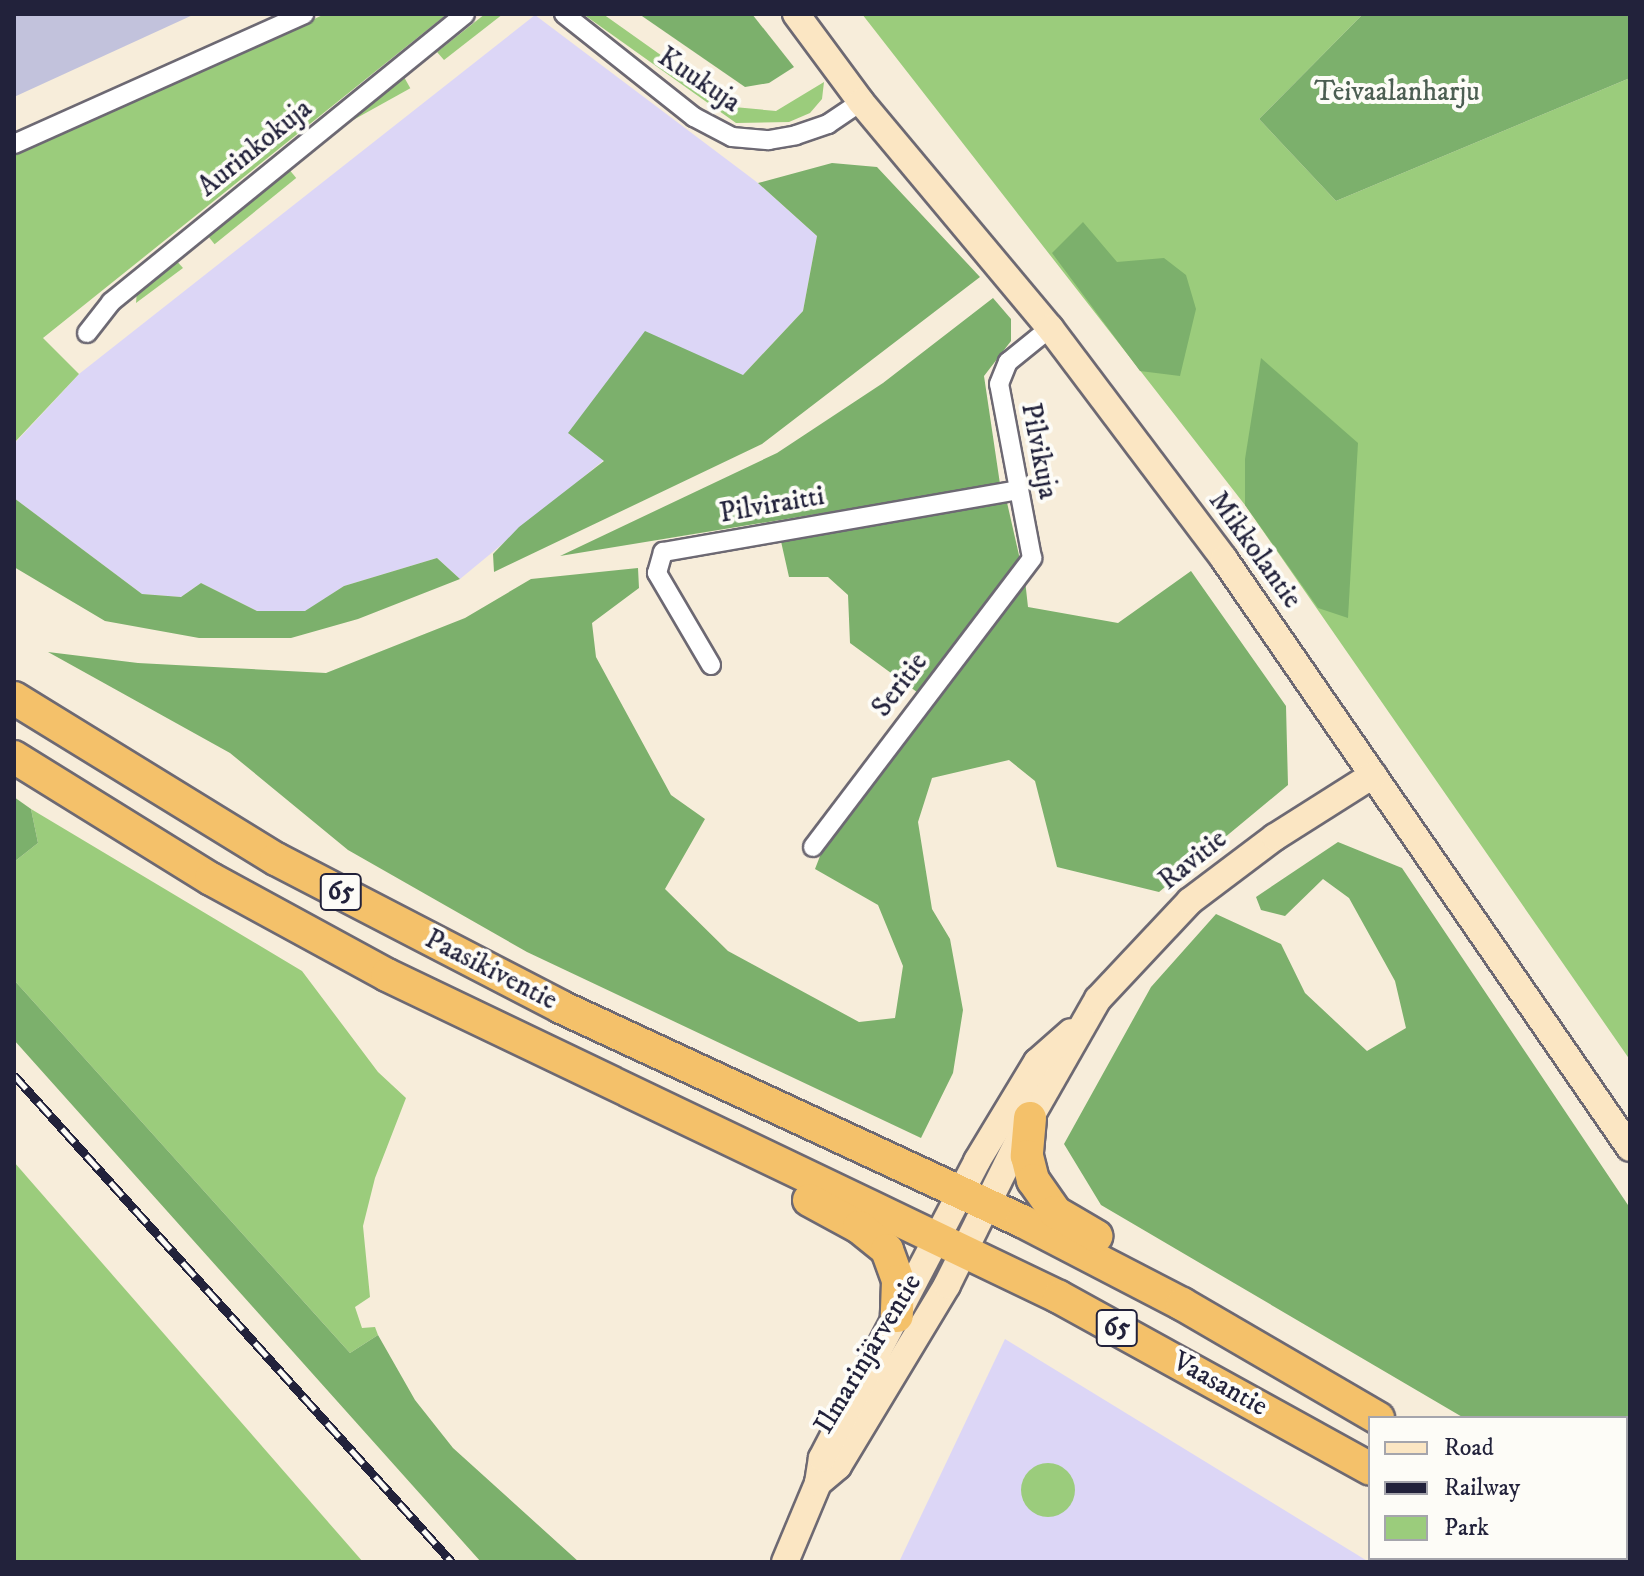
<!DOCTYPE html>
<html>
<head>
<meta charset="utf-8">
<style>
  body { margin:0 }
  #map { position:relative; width:1644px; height:1576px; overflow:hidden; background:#f7edda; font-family:"IM FELL DW Pica",serif }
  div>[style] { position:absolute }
  .built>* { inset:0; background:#dcd6f6 }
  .industrial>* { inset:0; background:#c2c2dc }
  .green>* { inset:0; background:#9bcc7c; transform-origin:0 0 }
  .round { border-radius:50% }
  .forest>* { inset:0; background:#7cb06c }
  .roads { filter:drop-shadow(2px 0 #6d6973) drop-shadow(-2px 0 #6d6973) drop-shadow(0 2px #6d6973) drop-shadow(0 -2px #6d6973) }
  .street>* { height:18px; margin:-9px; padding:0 9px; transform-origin:9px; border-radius:9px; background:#fff }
  .secondary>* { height:26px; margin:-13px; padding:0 13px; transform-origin:13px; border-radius:13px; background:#fbe6c3 }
  .highway>* { height:32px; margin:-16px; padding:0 16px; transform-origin:16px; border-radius:16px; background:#f4c16a }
  .rail>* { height:9px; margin-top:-4.5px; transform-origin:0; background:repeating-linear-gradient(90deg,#fdfcf7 0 18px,#22223b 0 36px); box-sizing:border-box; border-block:2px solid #22223b }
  span { translate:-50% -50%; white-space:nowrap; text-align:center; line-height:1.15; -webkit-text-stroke:8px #fdfcf7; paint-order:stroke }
  .shield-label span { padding:2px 6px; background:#fdfcf7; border:2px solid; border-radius:6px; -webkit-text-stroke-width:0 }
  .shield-label { font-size:26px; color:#22223b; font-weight:700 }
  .street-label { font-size:28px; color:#22223b }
  .park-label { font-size:28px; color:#4c5e52 }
  .frame { position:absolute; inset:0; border:16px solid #22223b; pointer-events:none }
  .legend { position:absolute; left:1368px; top:1416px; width:260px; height:144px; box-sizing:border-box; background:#fdfcf7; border:2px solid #a5a5ac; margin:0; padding:10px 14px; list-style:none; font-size:24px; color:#22223b }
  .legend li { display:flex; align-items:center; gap:16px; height:40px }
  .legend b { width:40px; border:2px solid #a5a5ac }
</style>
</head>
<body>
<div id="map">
  <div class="built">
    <div style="clip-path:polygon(535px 15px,758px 183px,817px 236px,803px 311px,743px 375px,569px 434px,604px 460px,460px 579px,437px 558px,344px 586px,306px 611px,257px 611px,201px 583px,181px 597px,142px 594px,14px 498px,14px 444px,79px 374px)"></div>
    <div style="clip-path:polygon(1005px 1339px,1369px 1562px,899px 1562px)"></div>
  </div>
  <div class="industrial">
    <div style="clip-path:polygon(14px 14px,195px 14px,14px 97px)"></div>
  </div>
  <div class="green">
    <div style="clip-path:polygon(325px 14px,447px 14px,43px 338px,79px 374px,14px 443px,14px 155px)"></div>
    <div style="clip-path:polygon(485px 14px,503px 14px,444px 60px,437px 52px)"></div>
    <div style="clip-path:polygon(583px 14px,603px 14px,734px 107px,776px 111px,824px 82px,822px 99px,810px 113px,789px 122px,736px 123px)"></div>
    <div style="clip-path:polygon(862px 14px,1363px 14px,1259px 119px,1336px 201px,1630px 78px,1630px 1060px,1245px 505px)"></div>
    <div style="left:404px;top:77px;width:13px;height:105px;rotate:61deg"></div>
    <div style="left:288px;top:168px;width:13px;height:105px;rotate:51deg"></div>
    <div style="clip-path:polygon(175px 259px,183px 268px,136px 303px,137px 291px)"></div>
    <div style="clip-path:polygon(31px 809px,302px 971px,378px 1072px,406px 1098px,375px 1178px,363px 1226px,370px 1297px,355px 1307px,362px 1328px,375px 1327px,378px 1335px,350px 1353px,14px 980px,14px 862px,38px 843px)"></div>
    <div style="clip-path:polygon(14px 1162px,363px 1562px,14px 1562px)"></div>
    <div class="round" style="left:1021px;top:1463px;width:54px;height:54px"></div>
  </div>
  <div class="forest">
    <div style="clip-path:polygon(639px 14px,752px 14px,794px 67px,769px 83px,745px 87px)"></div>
    <div style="clip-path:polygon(1363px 14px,1630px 14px,1630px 78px,1336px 201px,1259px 119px)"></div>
    <div style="clip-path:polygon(832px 163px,877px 167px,980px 277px,762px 444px,494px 572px,493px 554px,519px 527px,604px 461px,568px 433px,645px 331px,743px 375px,803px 311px,817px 236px,758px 183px)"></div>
    <div style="clip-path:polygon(1083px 222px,1117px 262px,1164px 258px,1186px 275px,1196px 309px,1180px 376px,1140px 371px,1052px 253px)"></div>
    <div style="clip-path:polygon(993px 298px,1011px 319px,1011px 341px,984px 376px,1000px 484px,560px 556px,777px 453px,883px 383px)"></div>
    <div style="clip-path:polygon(1261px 358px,1358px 443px,1348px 618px,1318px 608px,1245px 505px,1245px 459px)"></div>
    <div style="clip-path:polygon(14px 498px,142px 594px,181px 597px,201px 583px,257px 611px,305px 611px,344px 586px,437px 558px,460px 579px,358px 619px,291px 638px,199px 638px,105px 621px,14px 567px)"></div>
    <div style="clip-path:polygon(1006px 498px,1021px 564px,921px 695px,850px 643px,848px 595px,828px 577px,789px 577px,780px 537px)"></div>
    <div style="clip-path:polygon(638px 568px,639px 588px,592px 623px,596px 657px,671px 795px,705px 819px,665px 889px,728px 951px,859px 1022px,895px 1018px,903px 966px,878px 905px,815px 869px,827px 838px,1025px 580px,1028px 607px,1118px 623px,1191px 571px,1286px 706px,1288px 785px,1159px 892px,1057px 867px,1035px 781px,1009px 760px,932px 778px,918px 822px,932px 909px,950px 939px,963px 1010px,953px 1073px,921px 1138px,527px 952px,348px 850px,230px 753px,48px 652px,138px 663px,326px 673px,465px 618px,531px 579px)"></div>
    <div style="clip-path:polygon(14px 797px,31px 809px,38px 843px,14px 862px)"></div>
    <div style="clip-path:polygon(1338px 842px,1402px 868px,1630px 1208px,1630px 1526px,1626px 1418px,1464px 1418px,1101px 1205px,1064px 1144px,1151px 987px,1216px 914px,1281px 944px,1305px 993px,1367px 1051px,1406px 1028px,1395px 981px,1349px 898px,1323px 879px,1285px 916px,1261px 910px,1256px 897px)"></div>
    <div style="clip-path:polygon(14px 980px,350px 1353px,378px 1335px,415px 1400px,453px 1448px,579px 1562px,481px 1562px,14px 1040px)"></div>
  </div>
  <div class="roads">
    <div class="street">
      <div style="left:564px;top:14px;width:166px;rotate:38.4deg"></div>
      <div style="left:694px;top:117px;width:43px;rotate:27.8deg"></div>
      <div style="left:732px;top:137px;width:37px;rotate:5deg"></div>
      <div style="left:769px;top:140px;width:27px;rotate:-10deg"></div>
      <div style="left:796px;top:135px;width:34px;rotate:-19deg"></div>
      <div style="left:828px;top:124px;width:40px;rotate:-34deg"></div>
      <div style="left:14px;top:144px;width:318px;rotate:-24.1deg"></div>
      <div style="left:87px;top:333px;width:39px;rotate:-52deg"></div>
      <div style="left:111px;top:302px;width:456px;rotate:-39.1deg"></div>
      <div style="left:711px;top:665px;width:107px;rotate:-120.4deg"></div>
      <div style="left:657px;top:573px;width:22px;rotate:-74deg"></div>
      <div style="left:663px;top:552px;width:360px;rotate:-9.9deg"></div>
      <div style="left:813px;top:847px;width:363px;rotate:-52.8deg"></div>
      <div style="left:1032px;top:558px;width:177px;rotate:-100.7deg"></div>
      <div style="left:999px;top:384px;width:24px;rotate:-68deg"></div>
      <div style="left:1008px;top:362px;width:54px;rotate:-39deg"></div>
    </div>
    <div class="secondary">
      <div style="left:796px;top:14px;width:109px;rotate:53.5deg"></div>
      <div style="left:861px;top:102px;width:295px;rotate:50.1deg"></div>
      <div style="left:1050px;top:328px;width:289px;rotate:53deg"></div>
      <div style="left:1224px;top:559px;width:715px;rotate:55.42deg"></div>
      <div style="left:818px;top:1483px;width:26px;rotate:-40deg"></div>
      <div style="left:838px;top:1466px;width:211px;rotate:-58.9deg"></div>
      <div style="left:947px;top:1285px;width:186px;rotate:-63.6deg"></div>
      <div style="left:1030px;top:1118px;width:137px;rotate:-60.3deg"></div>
      <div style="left:1098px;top:999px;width:134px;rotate:-46.8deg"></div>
      <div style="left:1190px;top:901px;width:106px;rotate:-37deg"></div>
      <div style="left:1275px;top:837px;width:116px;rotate:-32.3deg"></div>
      <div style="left:785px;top:1562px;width:86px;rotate:-67.3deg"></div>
      <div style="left:818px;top:1483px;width:25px;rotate:-81deg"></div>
      <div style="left:822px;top:1458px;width:335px;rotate:-62.4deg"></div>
      <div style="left:977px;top:1161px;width:116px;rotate:-58.8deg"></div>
      <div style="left:1037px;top:1062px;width:45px;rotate:-41.4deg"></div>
    </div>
    <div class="highway">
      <div style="left:14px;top:698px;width:308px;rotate:31.6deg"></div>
      <div style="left:276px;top:859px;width:321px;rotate:27.4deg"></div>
      <div style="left:561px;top:1007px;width:508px;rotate:24.9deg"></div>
      <div style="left:1022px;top:1221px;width:180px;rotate:27.4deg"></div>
      <div style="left:1182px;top:1304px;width:227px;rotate:30.2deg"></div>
      <div style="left:14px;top:757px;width:232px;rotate:31.8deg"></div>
      <div style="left:211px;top:879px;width:200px;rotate:28.6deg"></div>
      <div style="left:387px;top:975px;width:745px;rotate:25.6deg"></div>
      <div style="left:1059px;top:1297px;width:355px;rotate:28.9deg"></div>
      <div style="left:1030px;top:1118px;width:38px;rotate:95deg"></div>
      <div style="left:1027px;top:1156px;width:25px;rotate:76deg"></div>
      <div style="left:1033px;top:1180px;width:39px;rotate:55deg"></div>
      <div style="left:1055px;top:1212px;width:48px;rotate:30.3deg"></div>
      <div style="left:809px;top:1200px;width:57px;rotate:28.4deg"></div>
      <div style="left:859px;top:1227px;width:36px;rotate:39deg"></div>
      <div style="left:887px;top:1250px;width:33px;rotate:70deg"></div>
      <div style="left:898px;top:1281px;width:35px;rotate:92deg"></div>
      <div style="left:1512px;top:1558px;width:7px;rotate:34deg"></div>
      <div style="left:1603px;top:1558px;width:7px;rotate:34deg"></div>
    </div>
  </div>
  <div class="rail">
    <div style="left:14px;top:1075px;width:655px;rotate:48.03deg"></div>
  </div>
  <div class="shield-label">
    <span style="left:341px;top:892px">65</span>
    <span style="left:1117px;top:1328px">65</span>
  </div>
  <div class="street-label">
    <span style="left:699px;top:80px;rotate:34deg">Kuukuja</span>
    <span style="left:255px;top:148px;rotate:-39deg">Aurinkokuja</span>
    <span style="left:1039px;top:451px;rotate:79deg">Pilvikuja</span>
    <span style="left:772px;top:505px;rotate:-10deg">Pilviraitti</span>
    <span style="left:1255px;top:550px;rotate:54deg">Mikkolantie</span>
    <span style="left:900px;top:685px;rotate:-53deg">Seritie</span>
    <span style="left:1193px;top:860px;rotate:-39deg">Ravitie</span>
    <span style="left:491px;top:970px;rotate:27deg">Paasikiventie</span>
    <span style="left:868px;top:1354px;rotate:-59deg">Ilmarinjärventie</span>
    <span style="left:1220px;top:1384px;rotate:29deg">Vaasantie</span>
  </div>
  <div class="park-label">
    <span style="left:1397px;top:92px">Teivaalanharju</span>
  </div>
  <div class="frame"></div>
  <ul class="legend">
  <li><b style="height:10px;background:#fbe6c3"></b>Road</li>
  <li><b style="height:10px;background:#22223b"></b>Railway</li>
  <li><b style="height:22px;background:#9bcc7c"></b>Park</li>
  </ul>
</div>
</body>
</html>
